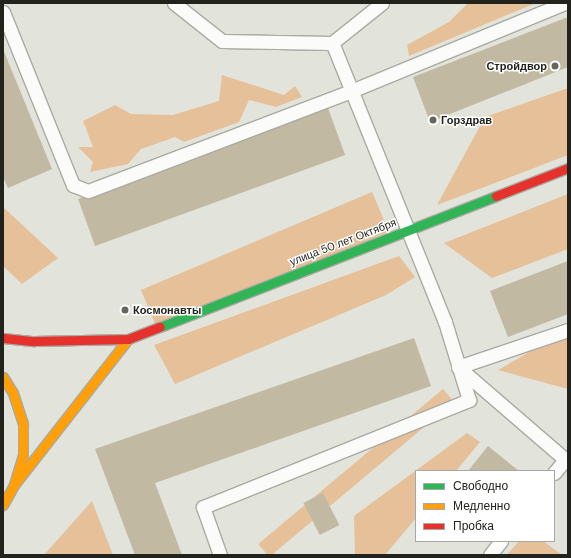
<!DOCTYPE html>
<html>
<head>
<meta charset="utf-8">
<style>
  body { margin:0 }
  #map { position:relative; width:571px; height:558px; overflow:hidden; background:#e2e3da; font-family:"DM Sans",sans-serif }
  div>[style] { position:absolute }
  .green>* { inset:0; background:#e6c098; transform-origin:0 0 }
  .building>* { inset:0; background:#c1b9a1; transform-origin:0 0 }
  .roads { filter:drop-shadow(1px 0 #a9aaa2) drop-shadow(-1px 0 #a9aaa2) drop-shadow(0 1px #a9aaa2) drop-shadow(0 -1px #a9aaa2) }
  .lane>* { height:13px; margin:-6.5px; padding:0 6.5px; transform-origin:6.5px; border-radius:6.5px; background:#fbfbf9 }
  .fast>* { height:9px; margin:-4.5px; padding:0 4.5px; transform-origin:4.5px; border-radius:4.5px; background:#30b455 }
  .slow>* { height:9px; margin:-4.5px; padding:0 4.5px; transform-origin:4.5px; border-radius:4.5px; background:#ff9f0a }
  .jam>* { height:9px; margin:-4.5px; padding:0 4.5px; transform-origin:4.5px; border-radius:4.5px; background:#e5322d }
  .dots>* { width:11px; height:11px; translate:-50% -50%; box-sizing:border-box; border:2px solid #fff; border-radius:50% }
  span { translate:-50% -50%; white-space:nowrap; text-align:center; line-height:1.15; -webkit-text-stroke:3px #fff; paint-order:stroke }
  .poi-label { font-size:11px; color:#23231d; font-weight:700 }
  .right { translate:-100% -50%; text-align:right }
  .left { translate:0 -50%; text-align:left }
  .street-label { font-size:11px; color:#23231d }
  .frame { position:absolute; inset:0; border:4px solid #23231d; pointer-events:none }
  .legend { position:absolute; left:415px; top:470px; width:140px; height:72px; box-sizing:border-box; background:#fff; border:1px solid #a7a7a5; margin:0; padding:5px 7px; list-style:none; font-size:12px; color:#23231d }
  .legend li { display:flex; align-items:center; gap:8px; height:20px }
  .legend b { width:20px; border:1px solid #a7a7a5 }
</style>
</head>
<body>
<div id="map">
  <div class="green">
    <div style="clip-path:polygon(468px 3px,536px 3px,409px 56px,407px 45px,449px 22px)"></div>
    <div style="clip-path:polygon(222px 75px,284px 95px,295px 86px,302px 97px,276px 107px,249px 100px,239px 122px,184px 142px,175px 137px,141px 149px,128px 164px,90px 172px,93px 162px,78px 147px,93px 147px,83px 121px,115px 105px,131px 114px,173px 115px,219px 101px)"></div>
    <div style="clip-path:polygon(568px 88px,568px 155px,437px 205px,485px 117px)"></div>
    <div style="left:372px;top:192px;width:43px;height:251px;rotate:67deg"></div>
    <div style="clip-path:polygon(568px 194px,568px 249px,492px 278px,444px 243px)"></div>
    <div style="clip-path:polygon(3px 207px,58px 258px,22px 284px,3px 266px)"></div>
    <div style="clip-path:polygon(399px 256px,415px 277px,386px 295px,175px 384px,154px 345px)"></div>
    <div style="clip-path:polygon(568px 330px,568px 389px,498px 370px)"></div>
    <div style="left:443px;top:389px;width:17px;height:241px;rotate:50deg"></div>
    <div style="clip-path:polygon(467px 433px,480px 442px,456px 471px,416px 471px,416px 518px,385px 555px,355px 555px,354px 516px)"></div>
    <div style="clip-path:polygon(92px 501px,113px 555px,44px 555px)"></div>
    <div style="clip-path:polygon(519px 541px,543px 541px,562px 555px,507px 555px)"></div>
  </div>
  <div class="building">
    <div style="clip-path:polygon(568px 17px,568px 67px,430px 122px,413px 77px)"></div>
    <div style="clip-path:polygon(3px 49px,52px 169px,8px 188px,3px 177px)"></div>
    <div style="left:328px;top:108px;width:50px;height:266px;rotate:70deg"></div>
    <div style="clip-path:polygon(568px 261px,568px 314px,508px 337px,490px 291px)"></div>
    <div style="clip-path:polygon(414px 338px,431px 386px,155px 483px,182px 555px,135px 555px,95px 449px)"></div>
    <div style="clip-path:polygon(488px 446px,519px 471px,468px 471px)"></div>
    <div style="left:323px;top:493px;width:36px;height:22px;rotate:63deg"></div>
  </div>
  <div class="roads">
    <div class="lane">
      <div style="left:174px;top:3px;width:61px;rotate:38.4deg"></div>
      <div style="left:222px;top:41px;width:110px;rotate:1deg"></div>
      <div style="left:3px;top:12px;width:187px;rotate:68deg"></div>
      <div style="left:73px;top:185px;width:16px;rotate:22deg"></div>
      <div style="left:88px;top:191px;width:281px;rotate:-20.8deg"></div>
      <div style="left:351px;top:91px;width:230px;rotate:-22.4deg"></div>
      <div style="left:458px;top:367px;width:145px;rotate:40.8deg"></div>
      <div style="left:458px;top:367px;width:116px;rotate:-18.6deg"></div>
      <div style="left:554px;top:473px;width:17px;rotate:-50deg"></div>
      <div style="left:220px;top:555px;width:51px;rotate:-109.5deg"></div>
      <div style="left:203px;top:507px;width:287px;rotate:-21.9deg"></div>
      <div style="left:469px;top:400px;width:82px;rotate:-107.1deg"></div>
      <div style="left:445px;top:322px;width:301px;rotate:-112deg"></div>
      <div style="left:332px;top:43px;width:64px;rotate:-38.7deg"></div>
      <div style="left:490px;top:555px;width:18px;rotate:-52deg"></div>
    </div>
    <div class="fast">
      <div style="left:160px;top:327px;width:361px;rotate:-21.3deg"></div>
    </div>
    <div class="slow">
      <div style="left:3px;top:377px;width:19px;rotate:58deg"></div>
      <div style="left:13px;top:393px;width:33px;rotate:72deg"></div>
      <div style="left:23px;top:424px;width:31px;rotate:90deg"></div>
      <div style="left:23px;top:455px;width:31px;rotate:107deg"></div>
      <div style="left:14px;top:485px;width:23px;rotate:119deg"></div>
      <div style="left:14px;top:485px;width:185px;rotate:-52deg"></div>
    </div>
    <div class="jam">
      <div style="left:496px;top:196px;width:77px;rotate:-21.3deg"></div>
      <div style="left:3px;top:338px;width:31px;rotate:6deg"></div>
      <div style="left:34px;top:341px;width:94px;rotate:-1.2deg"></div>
      <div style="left:128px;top:339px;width:34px;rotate:-21deg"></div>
    </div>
  </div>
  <div class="dots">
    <div style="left:555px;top:66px;background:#66665f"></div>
    <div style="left:433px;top:120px;background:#66665f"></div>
    <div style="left:125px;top:310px;background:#66665f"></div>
  </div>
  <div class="poi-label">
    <span class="right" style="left:547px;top:66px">Стройдвор</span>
    <span class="left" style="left:441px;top:120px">Горздрав</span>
    <span class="left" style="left:133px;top:310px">Космонавты</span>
  </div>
  <div class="street-label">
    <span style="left:343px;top:242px;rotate:-21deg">улица 50 лет Октября</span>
  </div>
  <div class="frame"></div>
  <ul class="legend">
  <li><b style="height:5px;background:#30b455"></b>Свободно</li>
  <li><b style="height:5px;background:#ff9f0a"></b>Медленно</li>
  <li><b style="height:5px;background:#e5322d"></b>Пробка</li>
  </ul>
</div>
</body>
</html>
